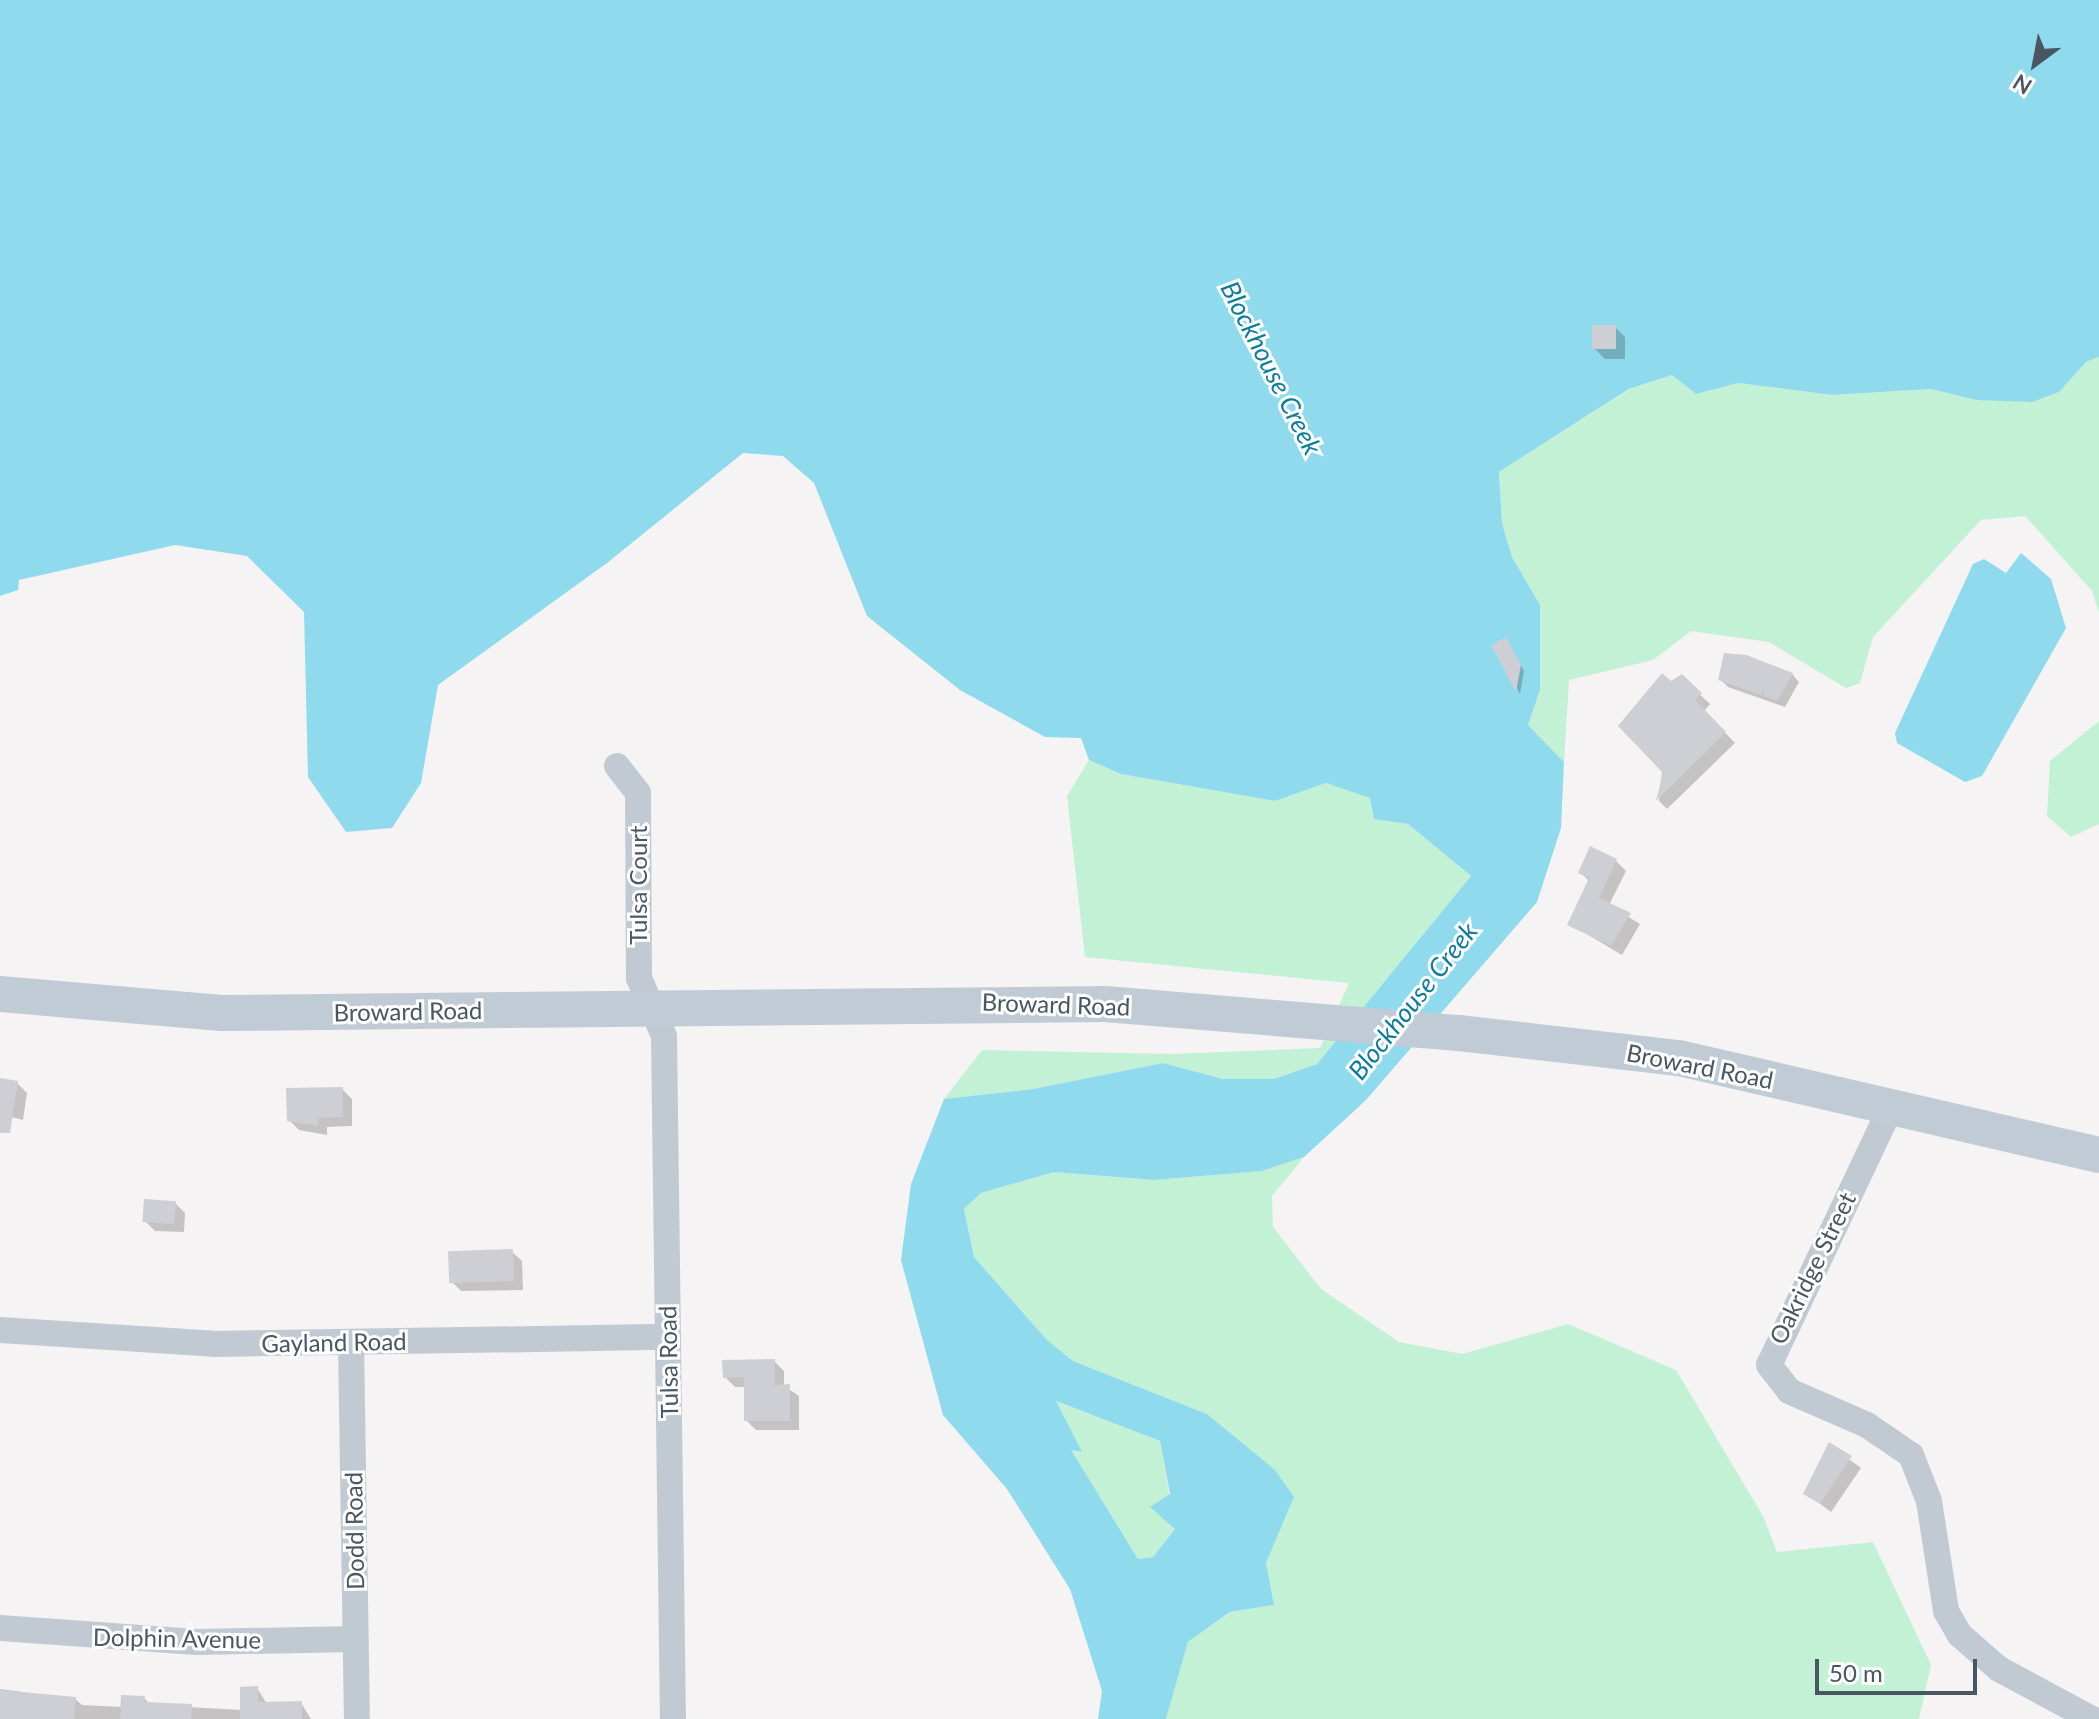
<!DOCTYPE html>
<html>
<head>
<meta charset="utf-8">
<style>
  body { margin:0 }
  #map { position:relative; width:2099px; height:1719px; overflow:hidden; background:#f5f3f3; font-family:Lato,sans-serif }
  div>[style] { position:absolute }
  .green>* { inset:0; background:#c3f1d5 }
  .water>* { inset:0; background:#90daee }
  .shadow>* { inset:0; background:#0003 }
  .building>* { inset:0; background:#cdcfd5; transform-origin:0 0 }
  .minor>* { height:26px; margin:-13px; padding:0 13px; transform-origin:13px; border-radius:13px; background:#c1cad2 }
  .secondary>* { height:36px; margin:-18px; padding:0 18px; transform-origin:18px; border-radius:18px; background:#c1cbd6 }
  span { translate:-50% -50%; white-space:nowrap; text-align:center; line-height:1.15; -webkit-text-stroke:6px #fff; paint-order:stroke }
  .street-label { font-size:24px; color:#4a5661 }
  .water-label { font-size:26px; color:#0c7c9b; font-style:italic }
  .north { position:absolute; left:1995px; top:24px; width:80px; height:80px; -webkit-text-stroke:6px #fff; paint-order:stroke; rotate:212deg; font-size:22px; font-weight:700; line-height:32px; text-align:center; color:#4a5661 }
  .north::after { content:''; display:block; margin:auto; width:28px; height:36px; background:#4a5661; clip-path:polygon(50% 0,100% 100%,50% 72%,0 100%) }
  .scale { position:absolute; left:1815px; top:1659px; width:162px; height:36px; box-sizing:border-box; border:4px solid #4a5661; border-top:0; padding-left:10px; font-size:24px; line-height:28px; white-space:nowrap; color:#4a5661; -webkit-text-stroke:6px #fff; paint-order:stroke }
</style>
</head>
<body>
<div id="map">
  <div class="green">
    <div style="clip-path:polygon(2099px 357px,2099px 613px,2092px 591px,2025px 516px,1981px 520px,1873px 637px,1860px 683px,1846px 688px,1769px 642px,1691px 631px,1653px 660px,1569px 680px,1564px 762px,1528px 725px,1540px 690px,1540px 605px,1512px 557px,1502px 523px,1499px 472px,1630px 389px,1672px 375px,1696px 394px,1738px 383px,1832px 395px,1931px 389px,1976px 400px,2059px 392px,2086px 362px)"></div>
    <div style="clip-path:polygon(2099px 721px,2099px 824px,2071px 837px,2047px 816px,2050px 761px)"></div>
    <div style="clip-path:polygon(1089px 760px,1121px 774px,1275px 801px,1326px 783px,1371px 798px,1374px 818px,1408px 824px,1471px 876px,1317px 1064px,1274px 1079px,1223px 1079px,1163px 1063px,1033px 1089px,944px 1099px,982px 1050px,1171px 1054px,1320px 1048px,1349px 983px,1085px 957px,1067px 796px)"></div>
    <div style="clip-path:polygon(1304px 1157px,1272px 1196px,1273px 1227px,1321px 1289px,1399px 1342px,1462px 1354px,1568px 1324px,1676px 1370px,1763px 1516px,1777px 1552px,1873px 1542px,1931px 1665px,1919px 1719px,1166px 1719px,1188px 1642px,1231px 1612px,1274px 1605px,1266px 1563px,1294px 1497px,1207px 1414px,1073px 1361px,1047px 1340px,974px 1257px,964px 1209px,981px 1193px,1054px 1172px,1154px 1180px,1262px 1171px)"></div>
    <div style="clip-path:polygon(1055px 1401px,1160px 1441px,1175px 1529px,1153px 1557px,1138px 1559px,1070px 1449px,1081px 1452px)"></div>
  </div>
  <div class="water">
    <div style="clip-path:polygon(evenodd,0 0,2099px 0,2099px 357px,2086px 362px,2059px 392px,2032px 402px,1976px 400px,1931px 389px,1832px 395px,1738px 383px,1696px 394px,1672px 375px,1629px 389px,1499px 472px,1502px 523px,1512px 557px,1540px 605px,1540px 690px,1528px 725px,1564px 762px,1561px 828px,1537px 902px,1366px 1100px,1304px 1157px,1262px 1171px,1154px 1180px,1054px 1172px,981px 1193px,964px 1209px,974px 1257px,1047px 1340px,1073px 1361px,1207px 1414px,1275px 1470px,1294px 1497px,1266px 1563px,1274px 1605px,1230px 1612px,1188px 1642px,1166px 1719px,1098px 1719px,1102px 1691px,1070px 1589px,1007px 1489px,943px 1415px,901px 1260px,911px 1184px,944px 1099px,1033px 1089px,1163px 1063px,1223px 1079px,1274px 1079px,1317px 1064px,1471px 876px,1408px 824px,1374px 819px,1370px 798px,1326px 783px,1275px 801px,1121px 774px,1089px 760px,1081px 738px,1045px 737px,960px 690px,867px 616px,814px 483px,783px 456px,743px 453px,607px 563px,438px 685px,421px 783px,392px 828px,346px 832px,308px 777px,304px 612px,247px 556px,175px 545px,19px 580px,18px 590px,0 596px,0 0,1056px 1401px,1160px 1441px,1170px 1494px,1150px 1507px,1175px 1529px,1153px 1557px,1138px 1559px,1071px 1450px,1082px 1452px,1056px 1401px)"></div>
    <div style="clip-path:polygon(2021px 553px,2051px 579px,2066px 628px,1982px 776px,1965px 782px,1897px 743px,1895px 733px,1973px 564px,1984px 559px,2006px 573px)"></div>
  </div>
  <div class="shadow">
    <div style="clip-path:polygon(1615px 327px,1625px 337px,1625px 359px,1605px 359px,1595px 349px)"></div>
    <div style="clip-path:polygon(1506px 639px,1524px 671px,1520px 694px,1494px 646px)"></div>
    <div style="clip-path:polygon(1792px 674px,1799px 682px,1785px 707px,1728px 687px,1720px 679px)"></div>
    <div style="clip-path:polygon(1681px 677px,1710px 704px,1704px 711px,1735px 743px,1667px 809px,1659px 801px,1671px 684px)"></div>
    <div style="clip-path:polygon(1616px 861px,1626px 871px,1609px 905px,1640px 924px,1622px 955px,1570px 924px,1590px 882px,1580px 872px)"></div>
    <div style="clip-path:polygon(0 1079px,17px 1083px,27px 1093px,23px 1120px,0 1114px)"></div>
    <div style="clip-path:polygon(342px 1089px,352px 1099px,352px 1126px,327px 1127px,327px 1135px,299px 1130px,289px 1120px)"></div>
    <div style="clip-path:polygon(175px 1203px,185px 1213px,184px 1232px,155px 1231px,145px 1221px)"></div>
    <div style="clip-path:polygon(512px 1252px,522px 1261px,523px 1290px,461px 1291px,451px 1281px)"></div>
    <div style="clip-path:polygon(774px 1361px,784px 1371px,784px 1386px,799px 1396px,799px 1430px,756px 1430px,746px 1420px,746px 1387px,735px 1387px,725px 1377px)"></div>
    <div style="clip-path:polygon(1830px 1445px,1861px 1468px,1831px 1512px,1806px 1493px)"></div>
    <div style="clip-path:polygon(257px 1688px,267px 1704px,301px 1703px,311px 1719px,0 1719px,0 1689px,75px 1699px,82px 1705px,122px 1707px,144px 1698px,151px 1705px,242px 1710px)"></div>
  </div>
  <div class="building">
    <div style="left:1616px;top:325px;width:24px;height:24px;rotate:90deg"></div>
    <div style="clip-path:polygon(1506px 637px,1521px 665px,1516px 692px,1491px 645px)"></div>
    <div style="clip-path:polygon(1724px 653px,1746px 655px,1793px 673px,1777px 701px,1764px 696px,1764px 691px,1761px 695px,1718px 680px)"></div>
    <div style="clip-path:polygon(1662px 673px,1671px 681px,1682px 674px,1702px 693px,1695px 700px,1726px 732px,1656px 801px,1663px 773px,1618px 726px)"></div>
    <div style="clip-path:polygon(1590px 846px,1617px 859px,1599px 898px,1631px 913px,1611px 946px,1567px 925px,1589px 878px,1578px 873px)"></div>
    <div style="clip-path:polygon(0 1078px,18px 1081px,10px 1133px,0 1133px)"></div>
    <div style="clip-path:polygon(343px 1087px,343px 1117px,318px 1118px,318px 1126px,287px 1121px,286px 1088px)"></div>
    <div style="left:144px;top:1199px;width:32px;height:23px;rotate:4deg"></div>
    <div style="left:513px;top:1249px;width:32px;height:65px;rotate:88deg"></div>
    <div style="clip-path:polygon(775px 1359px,775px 1385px,790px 1384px,790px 1421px,744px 1421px,744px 1377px,723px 1378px,722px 1360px)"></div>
    <div style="clip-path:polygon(1829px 1442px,1852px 1456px,1820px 1504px,1803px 1494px)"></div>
    <div style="clip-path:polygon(258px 1686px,258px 1702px,302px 1701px,302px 1719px,240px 1719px,240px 1687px)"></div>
    <div style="clip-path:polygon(0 1690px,76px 1697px,74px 1719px,0 1719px)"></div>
    <div style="clip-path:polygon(121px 1695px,145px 1696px,144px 1702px,192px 1704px,191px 1719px,120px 1719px)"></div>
  </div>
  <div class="minor">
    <div style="left:617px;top:766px;width:34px;rotate:52deg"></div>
    <div style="left:638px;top:793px;width:185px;rotate:89.7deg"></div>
    <div style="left:639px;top:978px;width:63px;rotate:66.7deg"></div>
    <div style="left:664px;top:1036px;width:683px;rotate:89.25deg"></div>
    <div style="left:1891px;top:1107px;width:285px;rotate:115.3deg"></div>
    <div style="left:1769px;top:1365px;width:33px;rotate:52deg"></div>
    <div style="left:1789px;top:1391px;width:85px;rotate:23.6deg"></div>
    <div style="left:1867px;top:1425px;width:53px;rotate:34.3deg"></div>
    <div style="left:1911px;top:1455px;width:49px;rotate:68.6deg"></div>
    <div style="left:1929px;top:1501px;width:111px;rotate:81.2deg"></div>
    <div style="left:1946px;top:1611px;width:28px;rotate:60deg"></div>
    <div style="left:1960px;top:1635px;width:52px;rotate:41.1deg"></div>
    <div style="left:1999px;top:1669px;width:106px;rotate:28.3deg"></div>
    <div style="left:0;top:1330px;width:214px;rotate:3.7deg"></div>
    <div style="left:214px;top:1344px;width:454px;rotate:-0.9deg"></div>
    <div style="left:351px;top:1342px;width:377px;rotate:89.1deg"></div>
    <div style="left:0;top:1628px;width:197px;rotate:4.1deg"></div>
    <div style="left:197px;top:1642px;width:158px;rotate:-1.1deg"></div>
  </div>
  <div class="secondary">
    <div style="left:0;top:994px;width:222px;rotate:4.9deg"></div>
    <div style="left:221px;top:1013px;width:884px;rotate:-0.58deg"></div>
    <div style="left:1105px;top:1004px;width:355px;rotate:4.7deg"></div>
    <div style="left:1459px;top:1033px;width:221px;rotate:6.5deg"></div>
    <div style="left:1679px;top:1058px;width:431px;rotate:13deg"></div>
  </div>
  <div class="street-label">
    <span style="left:638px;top:885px;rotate:-90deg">Tulsa Court</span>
    <span style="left:1056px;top:1004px;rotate:2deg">Broward Road</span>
    <span style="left:408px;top:1011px;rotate:-1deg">Broward Road</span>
    <span style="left:1700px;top:1066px;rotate:11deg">Broward Road</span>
    <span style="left:1812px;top:1268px;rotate:-64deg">Oakridge Street</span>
    <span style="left:334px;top:1342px;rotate:-1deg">Gayland Road</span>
    <span style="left:668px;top:1362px;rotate:-91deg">Tulsa Road</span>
    <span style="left:354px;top:1531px;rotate:-91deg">Dodd Road</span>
    <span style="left:177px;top:1638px;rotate:1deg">Dolphin Avenue</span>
  </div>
  <div class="water-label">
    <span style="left:1271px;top:368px;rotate:63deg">Blockhouse Creek</span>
    <span style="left:1413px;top:1001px;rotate:-52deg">Blockhouse Creek</span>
  </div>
  <div class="north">N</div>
  <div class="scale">50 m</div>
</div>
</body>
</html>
